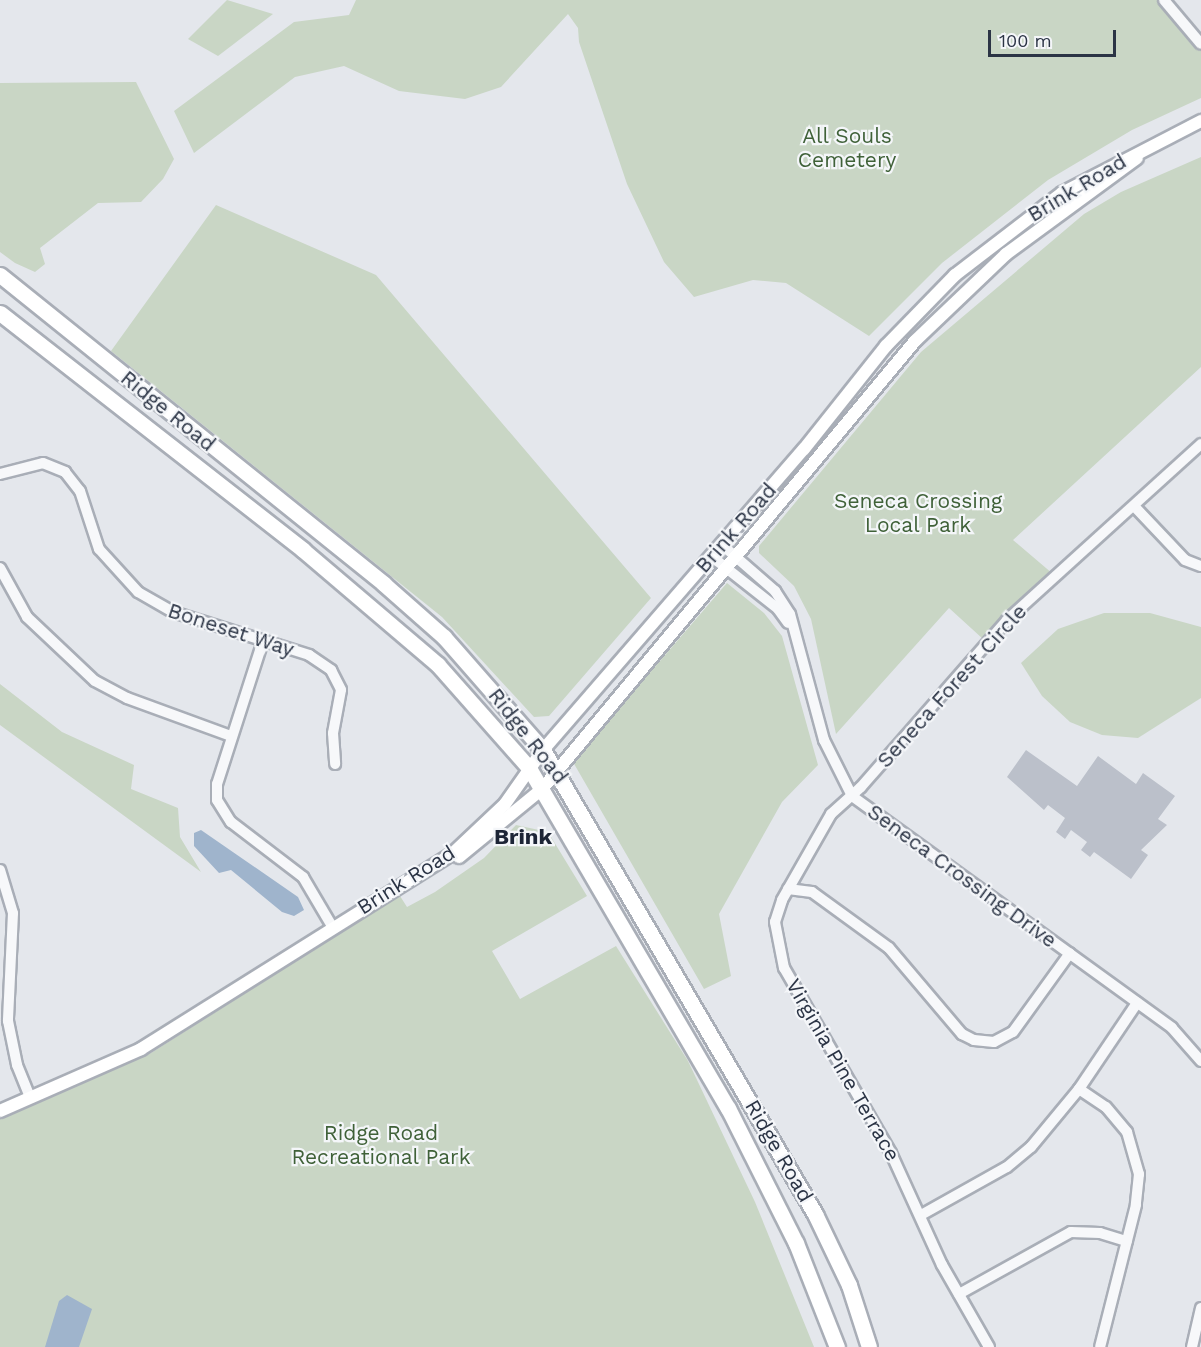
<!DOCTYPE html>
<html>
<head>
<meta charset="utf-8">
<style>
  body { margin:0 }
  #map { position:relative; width:1201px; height:1347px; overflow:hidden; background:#e4e7ec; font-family:"Work Sans",sans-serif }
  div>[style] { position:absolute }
  .green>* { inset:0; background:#c9d6c5 }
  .water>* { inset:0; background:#9fb4cc }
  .building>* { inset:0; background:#bbc0ca }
  .roads { filter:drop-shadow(2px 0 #a9aeb7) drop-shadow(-2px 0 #a9aeb7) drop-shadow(0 2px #a9aeb7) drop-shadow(0 -2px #a9aeb7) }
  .minor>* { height:10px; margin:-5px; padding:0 5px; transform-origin:5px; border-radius:5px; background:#f7f8fa }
  .major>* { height:12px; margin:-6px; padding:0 6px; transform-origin:6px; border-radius:6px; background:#fff }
  .highway>* { height:15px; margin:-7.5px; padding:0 7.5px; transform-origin:7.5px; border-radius:7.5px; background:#fff }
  span { translate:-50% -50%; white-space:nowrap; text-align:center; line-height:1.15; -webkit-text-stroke:4.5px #f4f6f9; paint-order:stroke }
  .park-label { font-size:21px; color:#3f6138 }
  .street-label { font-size:21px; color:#2b3445 }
  .neighbourhood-label { font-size:22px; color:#1d2536; font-weight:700 }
  .scale { position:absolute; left:988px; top:30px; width:128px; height:27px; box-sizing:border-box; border:3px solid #2b3445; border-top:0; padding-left:8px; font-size:18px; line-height:21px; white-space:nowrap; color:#2b3445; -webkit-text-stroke:4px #f4f6f9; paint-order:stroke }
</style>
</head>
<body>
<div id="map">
  <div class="green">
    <div style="clip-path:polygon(227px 0,273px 14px,218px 56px,188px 39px)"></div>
    <div style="clip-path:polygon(356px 0,1164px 0,1201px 44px,1201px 98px,1132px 130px,1048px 180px,942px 263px,869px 336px,786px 283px,753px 280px,694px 297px,664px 262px,627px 184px,579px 42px,578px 28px,568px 14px,501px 87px,465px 99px,399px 91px,344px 66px,295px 77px,194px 153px,174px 111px,294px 22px,349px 15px)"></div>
    <div style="clip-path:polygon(136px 82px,174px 159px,163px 179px,141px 202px,98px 203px,40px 248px,45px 264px,35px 272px,15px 263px,0 252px,0 83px)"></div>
    <div style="clip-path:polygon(1201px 157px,1201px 367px,1013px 540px,1053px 574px,983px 639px,949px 608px,836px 734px,811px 619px,794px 586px,759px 553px,759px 546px,921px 352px,1084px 214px,1121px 192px)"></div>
    <div style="clip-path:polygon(216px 205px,376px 275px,651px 598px,549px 716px,534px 717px,442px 617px,111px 351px)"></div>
    <div style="clip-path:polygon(727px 583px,764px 613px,782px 636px,818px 765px,782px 802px,719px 914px,731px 976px,704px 989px,573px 762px)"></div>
    <div style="clip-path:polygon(1104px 613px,1150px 613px,1201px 627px,1201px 698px,1138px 738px,1102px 735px,1070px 722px,1042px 696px,1021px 663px,1058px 629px)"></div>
    <div style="clip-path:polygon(0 684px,62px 732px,134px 765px,131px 789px,178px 808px,180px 837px,201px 872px,0 725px)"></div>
    <div style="clip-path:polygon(516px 825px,548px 832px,587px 896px,492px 951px,520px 999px,616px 946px,688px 1061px,755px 1202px,814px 1347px,0 1347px,0 1118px,151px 1053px,302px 957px,296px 951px,400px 896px,407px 907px,435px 892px,484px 858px)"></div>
  </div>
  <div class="water">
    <div style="clip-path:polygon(201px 830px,298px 897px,304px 910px,294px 916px,282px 912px,231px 870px,219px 873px,194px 846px,194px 833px)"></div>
    <div style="clip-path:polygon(67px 1295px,92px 1309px,79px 1347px,45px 1347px,59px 1301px)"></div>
  </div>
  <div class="building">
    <div style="clip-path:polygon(1026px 750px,1077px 786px,1098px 756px,1136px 784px,1143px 773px,1175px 796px,1158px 819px,1167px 825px,1141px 850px,1148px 855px,1131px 879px,1094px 852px,1090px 857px,1081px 850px,1087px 842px,1071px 830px,1065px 839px,1056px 832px,1065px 818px,1048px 805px,1044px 810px,1007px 777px)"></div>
  </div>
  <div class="roads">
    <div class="minor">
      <div style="left:1164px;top:0;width:57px;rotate:49.9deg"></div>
      <div style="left:0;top:474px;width:44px;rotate:-14.3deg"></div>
      <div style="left:43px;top:463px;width:24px;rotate:22deg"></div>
      <div style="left:65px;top:472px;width:24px;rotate:52deg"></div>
      <div style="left:80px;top:491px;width:61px;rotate:71.9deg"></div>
      <div style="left:99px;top:549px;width:58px;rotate:47.8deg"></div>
      <div style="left:138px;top:592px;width:40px;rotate:29.7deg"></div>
      <div style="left:173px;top:612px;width:143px;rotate:17.5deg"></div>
      <div style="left:309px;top:655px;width:27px;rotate:34deg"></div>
      <div style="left:331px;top:670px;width:22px;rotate:63deg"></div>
      <div style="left:341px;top:690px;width:44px;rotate:100.5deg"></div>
      <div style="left:333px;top:733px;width:31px;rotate:86deg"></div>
      <div style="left:1134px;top:506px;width:74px;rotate:46.6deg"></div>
      <div style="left:1185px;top:560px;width:17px;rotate:21deg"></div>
      <div style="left:721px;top:544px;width:72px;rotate:41deg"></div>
      <div style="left:775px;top:591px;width:27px;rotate:57deg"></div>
      <div style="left:790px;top:614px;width:131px;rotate:74.9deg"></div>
      <div style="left:824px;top:740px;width:63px;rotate:63.4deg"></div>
      <div style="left:852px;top:796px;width:395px;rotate:35.9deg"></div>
      <div style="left:1172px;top:1028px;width:44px;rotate:48.7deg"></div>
      <div style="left:711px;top:556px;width:85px;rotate:38.3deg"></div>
      <div style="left:778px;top:609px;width:17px;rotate:54deg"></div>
      <div style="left:0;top:568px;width:56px;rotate:61.1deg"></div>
      <div style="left:27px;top:617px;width:93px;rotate:43.3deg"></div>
      <div style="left:95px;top:681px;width:36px;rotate:28deg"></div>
      <div style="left:127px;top:698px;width:111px;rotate:20.1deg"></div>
      <div style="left:263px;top:641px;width:150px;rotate:107.8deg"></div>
      <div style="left:217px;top:784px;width:16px;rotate:90deg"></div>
      <div style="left:217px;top:800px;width:26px;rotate:58deg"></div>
      <div style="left:231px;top:822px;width:91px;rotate:37.4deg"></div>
      <div style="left:303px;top:877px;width:59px;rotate:59.5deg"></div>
      <div style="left:0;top:870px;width:45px;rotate:73.2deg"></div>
      <div style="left:13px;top:913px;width:108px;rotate:92.7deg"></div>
      <div style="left:8px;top:1021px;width:45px;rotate:78.4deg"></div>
      <div style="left:17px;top:1065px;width:35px;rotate:68deg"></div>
      <div style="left:788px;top:889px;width:24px;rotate:7deg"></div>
      <div style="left:812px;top:892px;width:95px;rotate:36deg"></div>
      <div style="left:889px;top:948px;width:113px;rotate:49.7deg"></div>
      <div style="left:962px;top:1034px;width:13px;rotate:27deg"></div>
      <div style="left:974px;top:1040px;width:20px;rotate:6deg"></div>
      <div style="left:994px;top:1042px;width:21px;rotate:-28deg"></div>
      <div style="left:1013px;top:1032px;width:97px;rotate:-54.2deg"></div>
      <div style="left:1079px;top:1089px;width:32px;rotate:34deg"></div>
      <div style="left:1106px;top:1107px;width:33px;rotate:50deg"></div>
      <div style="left:1127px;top:1132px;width:44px;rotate:74.1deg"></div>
      <div style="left:1139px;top:1174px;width:31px;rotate:96deg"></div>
      <div style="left:1136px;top:1205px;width:146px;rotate:104.2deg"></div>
      <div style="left:921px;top:1215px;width:98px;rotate:-29.2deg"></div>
      <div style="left:1007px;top:1167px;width:31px;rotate:-40deg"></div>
      <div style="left:1031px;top:1147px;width:75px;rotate:-50.4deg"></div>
      <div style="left:1079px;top:1089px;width:104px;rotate:-56deg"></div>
      <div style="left:959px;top:1294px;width:128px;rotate:-29deg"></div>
      <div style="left:1071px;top:1232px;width:29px;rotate:2deg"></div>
      <div style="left:1100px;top:1233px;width:28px;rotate:17deg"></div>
      <div style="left:989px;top:1347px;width:95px;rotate:-119.8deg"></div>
      <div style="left:942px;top:1265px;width:123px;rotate:-114.5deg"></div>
      <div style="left:891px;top:1153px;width:214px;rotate:-120deg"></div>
      <div style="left:784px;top:968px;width:47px;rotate:-101.1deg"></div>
      <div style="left:775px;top:922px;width:23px;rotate:-72deg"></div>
      <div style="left:782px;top:900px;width:99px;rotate:-60.3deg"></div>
      <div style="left:831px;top:814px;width:40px;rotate:-42deg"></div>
      <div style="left:861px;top:787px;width:222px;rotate:-48.8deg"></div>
      <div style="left:1007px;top:620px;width:262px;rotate:-42.2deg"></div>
      <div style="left:1192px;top:1347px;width:40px;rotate:-77deg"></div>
    </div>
    <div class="major">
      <div style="left:459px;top:857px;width:107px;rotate:-39.3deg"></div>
      <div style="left:542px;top:789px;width:583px;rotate:-50.22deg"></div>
      <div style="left:915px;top:341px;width:126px;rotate:-43.7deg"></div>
      <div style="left:1006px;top:254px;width:162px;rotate:-36.2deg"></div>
      <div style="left:0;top:1111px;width:154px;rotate:-23.7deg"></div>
      <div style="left:141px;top:1049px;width:368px;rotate:-32.1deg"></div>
      <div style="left:453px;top:853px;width:71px;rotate:-43.3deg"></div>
      <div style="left:505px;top:804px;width:66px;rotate:-54.9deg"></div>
      <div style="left:543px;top:750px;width:398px;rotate:-49.1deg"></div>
      <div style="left:804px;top:449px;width:132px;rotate:-51.5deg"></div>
      <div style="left:886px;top:346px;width:99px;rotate:-45.8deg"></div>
      <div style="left:955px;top:275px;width:135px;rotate:-37.5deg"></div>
      <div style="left:1062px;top:193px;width:157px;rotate:-27.4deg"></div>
    </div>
    <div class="highway">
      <div style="left:0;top:275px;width:493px;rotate:38.8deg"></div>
      <div style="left:384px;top:584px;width:80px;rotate:41.5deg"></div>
      <div style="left:444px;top:637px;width:150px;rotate:48.8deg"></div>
      <div style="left:543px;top:750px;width:538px;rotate:59.62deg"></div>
      <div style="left:815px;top:1214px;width:79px;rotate:64.4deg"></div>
      <div style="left:849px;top:1285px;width:65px;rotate:72.1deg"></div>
      <div style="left:0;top:313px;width:385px;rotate:38deg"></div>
      <div style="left:303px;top:550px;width:177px;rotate:40.4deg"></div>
      <div style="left:438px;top:665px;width:137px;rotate:48.5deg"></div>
      <div style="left:529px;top:768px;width:394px;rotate:59.7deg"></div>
      <div style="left:728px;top:1108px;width:151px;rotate:63.3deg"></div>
      <div style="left:796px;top:1243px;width:112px;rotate:68.5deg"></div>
    </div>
  </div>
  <div class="park-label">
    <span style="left:847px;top:148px">All Souls<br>Cemetery</span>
    <span style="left:918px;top:513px">Seneca Crossing<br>Local Park</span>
    <span style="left:381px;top:1145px">Ridge Road<br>Recreational Park</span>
  </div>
  <div class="street-label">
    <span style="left:1077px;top:188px;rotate:-31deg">Brink Road</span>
    <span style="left:168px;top:411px;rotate:39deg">Ridge Road</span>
    <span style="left:736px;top:528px;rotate:-49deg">Brink Road</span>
    <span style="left:231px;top:630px;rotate:18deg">Boneset Way</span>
    <span style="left:952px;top:686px;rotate:-48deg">Seneca Forest Circle</span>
    <span style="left:528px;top:736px;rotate:52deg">Ridge Road</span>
    <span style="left:962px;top:876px;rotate:36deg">Seneca Crossing Drive</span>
    <span style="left:406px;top:880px;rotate:-32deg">Brink Road</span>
    <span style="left:843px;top:1070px;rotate:60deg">Virginia Pine Terrace</span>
    <span style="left:779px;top:1151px;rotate:60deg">Ridge Road</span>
  </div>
  <div class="neighbourhood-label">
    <span style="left:523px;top:837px">Brink</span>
  </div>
  <div class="scale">100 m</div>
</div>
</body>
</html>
